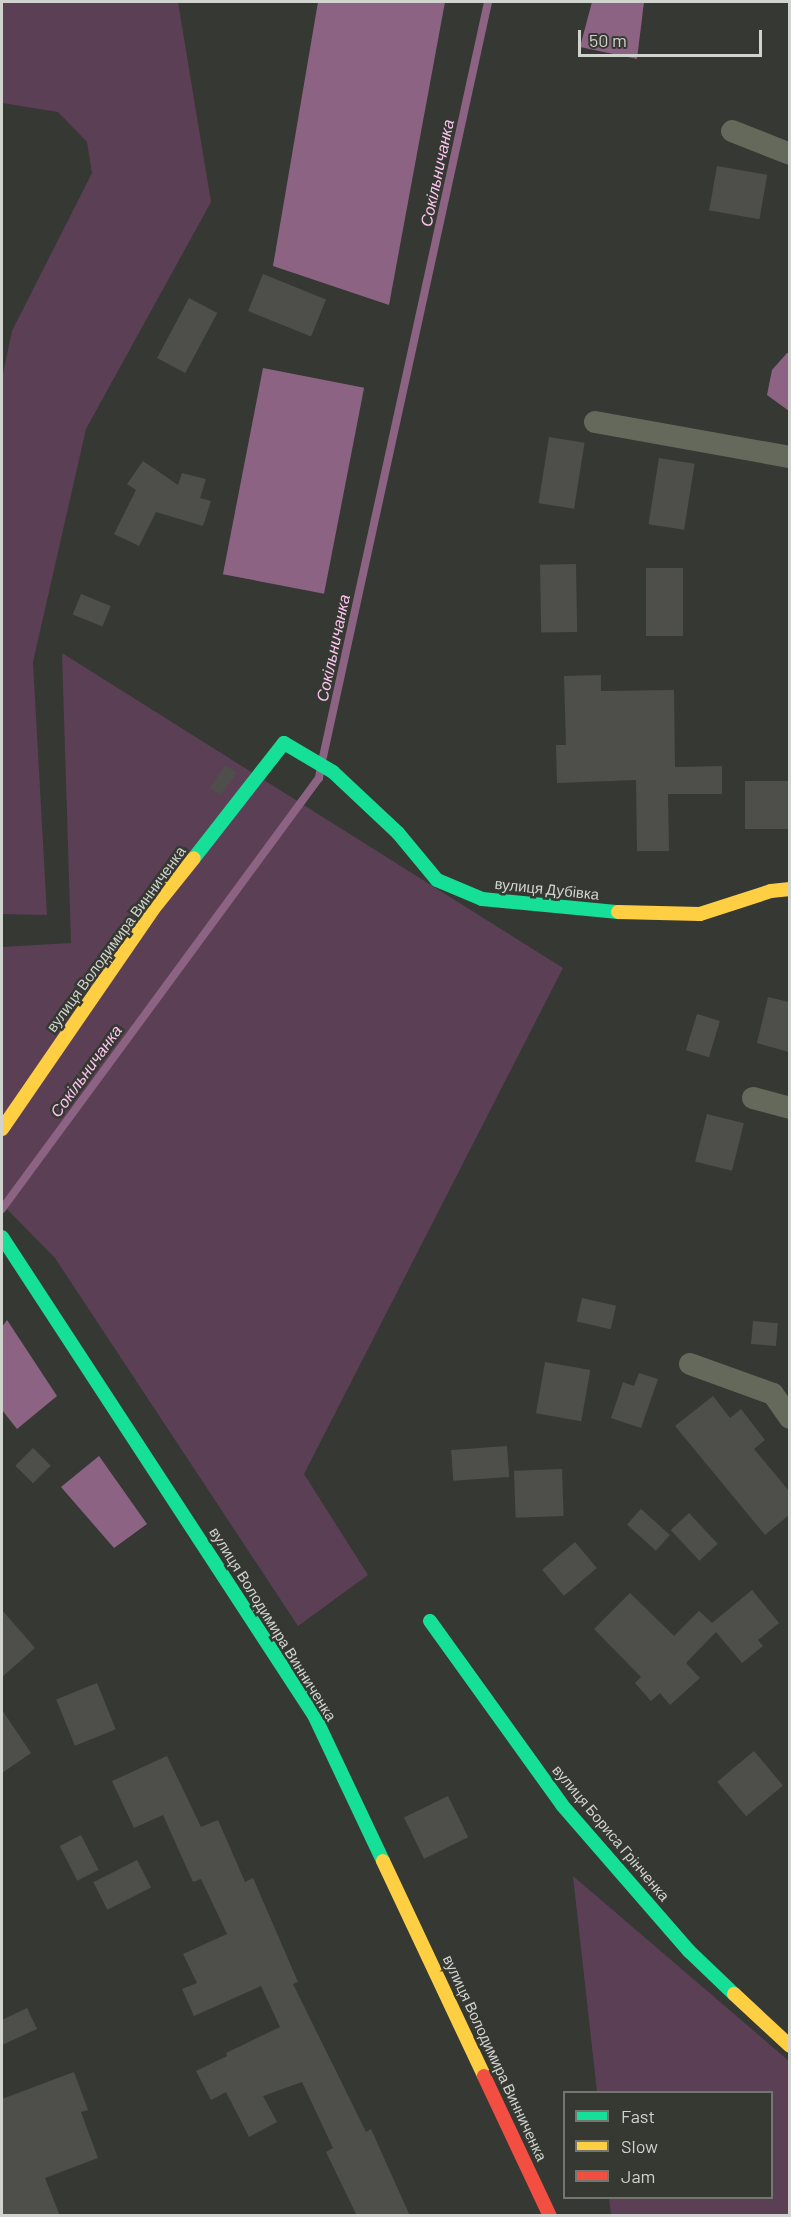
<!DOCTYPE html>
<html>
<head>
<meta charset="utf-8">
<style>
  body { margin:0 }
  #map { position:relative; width:791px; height:2217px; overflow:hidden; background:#363833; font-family:Barlow,sans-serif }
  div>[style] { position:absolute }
  .green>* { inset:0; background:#5b3f55 }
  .water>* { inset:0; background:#8d6384; transform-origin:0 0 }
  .stream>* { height:8px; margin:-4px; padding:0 4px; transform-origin:4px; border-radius:4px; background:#8d6384 }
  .building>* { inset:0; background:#4e4f4b; transform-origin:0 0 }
  .street>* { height:22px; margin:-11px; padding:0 11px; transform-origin:11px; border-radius:11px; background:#64695c }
  .fast>* { height:14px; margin:-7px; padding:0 7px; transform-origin:7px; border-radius:7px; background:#16e098 }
  .slow>* { height:14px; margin:-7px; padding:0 7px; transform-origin:7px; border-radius:7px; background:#ffcf43 }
  .jam>* { height:14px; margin:-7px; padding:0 7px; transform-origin:7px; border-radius:7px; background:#f24e42 }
  span { translate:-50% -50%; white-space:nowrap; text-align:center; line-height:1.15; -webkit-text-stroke:5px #363932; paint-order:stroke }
  .street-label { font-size:15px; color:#d1d3ce }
  .water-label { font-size:16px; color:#fec4f1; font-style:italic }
  .frame { position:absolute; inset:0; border:3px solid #d1d3ce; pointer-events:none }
  .legend { position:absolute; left:563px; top:2091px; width:210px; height:108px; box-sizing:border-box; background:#363932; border:2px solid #747770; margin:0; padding:8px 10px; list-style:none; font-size:18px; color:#d1d3ce }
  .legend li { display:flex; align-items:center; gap:12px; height:30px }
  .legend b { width:30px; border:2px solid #747770 }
  .scale { position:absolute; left:578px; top:30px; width:184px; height:27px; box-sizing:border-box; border:3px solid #d1d3ce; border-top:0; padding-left:8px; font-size:18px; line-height:21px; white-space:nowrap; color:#d1d3ce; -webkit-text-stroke:4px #363932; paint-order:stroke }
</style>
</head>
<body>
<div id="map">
  <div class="green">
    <div style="clip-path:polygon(2px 2px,178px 2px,211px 202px,86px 429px,33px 662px,47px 915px,2px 914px,2px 378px,12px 331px,92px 173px,87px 142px,58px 112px,2px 103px)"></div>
    <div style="clip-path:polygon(62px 653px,563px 968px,304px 1474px,368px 1575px,298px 1626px,55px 1258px,2px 1204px,2px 947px,71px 943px)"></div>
    <div style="clip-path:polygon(573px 1876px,789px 2061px,789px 2215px,611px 2215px,609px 2198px,772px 2198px,772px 2092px,597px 2092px)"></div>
  </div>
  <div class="water">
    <div style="clip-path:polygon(318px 2px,445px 2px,389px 305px,273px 266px)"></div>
    <div style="clip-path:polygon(592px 2px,644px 2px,637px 59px,580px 47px)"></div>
    <div style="clip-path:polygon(787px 353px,790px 353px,789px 411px,767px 395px,772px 370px)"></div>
    <div style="left:263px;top:368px;width:103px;height:210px;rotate:11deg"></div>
    <div style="clip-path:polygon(7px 1320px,57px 1396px,17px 1429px,2px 1410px,2px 1327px)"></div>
    <div style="clip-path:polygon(99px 1456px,147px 1524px,114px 1548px,61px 1487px)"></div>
  </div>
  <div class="stream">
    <div style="left:323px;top:757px;width:773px;rotate:-77.67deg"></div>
    <div style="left:2px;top:1209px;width:535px;rotate:-53.67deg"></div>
    <div style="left:319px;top:778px;width:6px;rotate:-81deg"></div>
  </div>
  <div class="building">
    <div style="left:717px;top:166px;width:51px;height:45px;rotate:10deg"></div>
    <div style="left:263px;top:274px;width:68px;height:40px;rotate:22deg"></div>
    <div style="left:189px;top:298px;width:32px;height:68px;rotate:28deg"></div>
    <div style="left:549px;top:437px;width:36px;height:67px;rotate:9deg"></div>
    <div style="left:659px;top:458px;width:36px;height:67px;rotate:9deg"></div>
    <div style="clip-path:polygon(143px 461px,178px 485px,182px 473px,206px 479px,200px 498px,211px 501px,203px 526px,156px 512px,139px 546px,114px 534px,136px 490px,127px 484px)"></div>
    <div style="left:576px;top:564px;width:68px;height:36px;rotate:89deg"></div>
    <div style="left:646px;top:568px;width:37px;height:68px"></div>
    <div style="left:81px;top:594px;width:32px;height:22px;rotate:22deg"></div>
    <div style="clip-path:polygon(601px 675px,601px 691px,674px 690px,675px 767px,722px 766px,722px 794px,668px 794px,669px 851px,637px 851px,636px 780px,557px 783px,556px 745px,566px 745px,564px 676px)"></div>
    <div style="clip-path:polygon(225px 765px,237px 773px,220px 795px,210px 788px)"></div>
    <div style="left:789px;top:781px;width:48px;height:44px;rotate:90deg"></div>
    <div style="clip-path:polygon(768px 997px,789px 1002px,789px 1052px,757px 1043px)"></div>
    <div style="left:697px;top:1014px;width:24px;height:38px;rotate:17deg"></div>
    <div style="left:707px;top:1114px;width:38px;height:49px;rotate:14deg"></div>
    <div style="left:582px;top:1298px;width:35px;height:24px;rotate:13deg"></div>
    <div style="left:753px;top:1321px;width:25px;height:23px;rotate:5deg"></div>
    <div style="left:545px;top:1362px;width:46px;height:52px;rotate:10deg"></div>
    <div style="clip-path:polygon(639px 1373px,658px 1379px,641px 1428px,611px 1418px,623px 1382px,634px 1386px)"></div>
    <div style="clip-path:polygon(713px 1396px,730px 1418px,741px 1409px,765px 1440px,754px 1449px,789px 1491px,789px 1515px,765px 1535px,675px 1426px)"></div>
    <div style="left:507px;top:1446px;width:31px;height:56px;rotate:86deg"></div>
    <div style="left:33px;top:1448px;width:25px;height:25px;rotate:45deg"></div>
    <div style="left:562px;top:1469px;width:47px;height:48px;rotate:88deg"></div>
    <div style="left:641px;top:1509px;width:39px;height:21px;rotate:42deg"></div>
    <div style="left:689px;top:1513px;width:42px;height:25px;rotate:47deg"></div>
    <div style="left:575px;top:1542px;width:34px;height:43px;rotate:50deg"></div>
    <div style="clip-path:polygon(752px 1590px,779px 1623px,758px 1640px,763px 1646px,742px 1663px,716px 1632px,686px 1663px,700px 1678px,670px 1705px,660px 1693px,651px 1701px,635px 1683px,641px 1677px,594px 1629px,630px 1593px,674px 1636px,699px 1611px,712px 1623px)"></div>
    <div style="clip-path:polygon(2px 1610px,35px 1648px,2px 1677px)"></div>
    <div style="left:97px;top:1683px;width:50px;height:44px;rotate:68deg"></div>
    <div style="clip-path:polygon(2px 1710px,31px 1753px,2px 1773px)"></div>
    <div style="left:754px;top:1751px;width:45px;height:48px;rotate:50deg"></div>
    <div style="clip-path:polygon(167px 1756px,201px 1827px,218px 1820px,245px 1882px,253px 1878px,298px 1982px,293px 1984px,366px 2132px,371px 2129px,410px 2216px,357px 2216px,326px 2152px,333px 2148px,302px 2082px,263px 2096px,277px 2122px,249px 2137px,226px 2092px,211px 2100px,196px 2071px,227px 2056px,226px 2053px,280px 2027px,261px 1986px,194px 2016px,182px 1989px,197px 1983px,183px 1954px,227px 1934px,201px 1879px,193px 1882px,163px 1815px,134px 1828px,112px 1781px)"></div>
    <div style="left:448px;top:1796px;width:46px;height:49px;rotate:64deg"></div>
    <div style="left:81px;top:1835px;width:39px;height:24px;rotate:63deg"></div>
    <div style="left:137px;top:1860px;width:31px;height:49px;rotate:63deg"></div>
    <div style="clip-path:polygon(27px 2008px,37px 2029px,2px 2045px,2px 2020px)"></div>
    <div style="clip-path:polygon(74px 2072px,88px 2110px,81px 2112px,98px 2158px,45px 2178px,60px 2216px,2px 2216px,2px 2099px)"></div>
  </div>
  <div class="street">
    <div style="left:732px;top:131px;width:62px;rotate:21.6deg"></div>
    <div style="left:595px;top:422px;width:198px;rotate:10.2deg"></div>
    <div style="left:753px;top:1098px;width:38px;rotate:15deg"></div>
    <div style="left:690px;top:1364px;width:88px;rotate:19.9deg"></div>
    <div style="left:773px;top:1394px;width:29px;rotate:55deg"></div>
  </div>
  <div class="fast">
    <div style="left:194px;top:858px;width:146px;rotate:-52deg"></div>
    <div style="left:284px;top:743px;width:57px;rotate:30.6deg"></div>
    <div style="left:333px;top:772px;width:89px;rotate:43.2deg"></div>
    <div style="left:398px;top:833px;width:61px;rotate:50.3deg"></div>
    <div style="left:437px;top:880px;width:49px;rotate:22.9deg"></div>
    <div style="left:482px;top:899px;width:137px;rotate:5.5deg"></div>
    <div style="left:2px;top:1237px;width:571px;rotate:56.87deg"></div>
    <div style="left:314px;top:1715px;width:161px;rotate:64.7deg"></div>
    <div style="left:430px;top:1621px;width:226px;rotate:54.3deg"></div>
    <div style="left:562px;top:1805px;width:194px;rotate:49deg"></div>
    <div style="left:689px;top:1951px;width:62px;rotate:43.7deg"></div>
  </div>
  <div class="slow">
    <div style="left:618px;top:912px;width:82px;rotate:1.4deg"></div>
    <div style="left:700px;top:914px;width:75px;rotate:-17.9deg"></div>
    <div style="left:771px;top:891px;width:19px;rotate:-6deg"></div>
    <div style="left:2px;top:1129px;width:267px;rotate:-55.5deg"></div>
    <div style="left:153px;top:909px;width:65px;rotate:-51.2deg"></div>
    <div style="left:383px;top:1861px;width:238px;rotate:64.8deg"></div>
    <div style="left:734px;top:1994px;width:76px;rotate:42.9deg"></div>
  </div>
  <div class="jam">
    <div style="left:484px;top:2076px;width:155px;rotate:64.8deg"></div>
  </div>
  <div class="street-label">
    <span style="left:547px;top:889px;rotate:6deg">вулиця Дубівка</span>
    <span style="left:116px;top:939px;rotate:-54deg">вулиця Володимира Винниченка</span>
    <span style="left:273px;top:1624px;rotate:58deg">вулиця Володимира Винниченка</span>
    <span style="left:611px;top:1833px;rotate:50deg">вулиця Бориса Грінченка</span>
    <span style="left:495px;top:2058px;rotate:65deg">вулиця Володимира Винниченка</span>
  </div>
  <div class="water-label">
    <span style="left:437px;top:173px;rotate:-78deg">Сокільничанка</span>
    <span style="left:333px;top:648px;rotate:-78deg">Сокільничанка</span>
    <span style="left:86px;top:1071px;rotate:-54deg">Сокільничанка</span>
  </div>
  <div class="frame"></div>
  <ul class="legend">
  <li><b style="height:8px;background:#16e098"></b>Fast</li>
  <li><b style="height:8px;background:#ffcf43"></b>Slow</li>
  <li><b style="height:8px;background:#f24e42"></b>Jam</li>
  </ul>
  <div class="scale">50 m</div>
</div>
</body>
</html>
